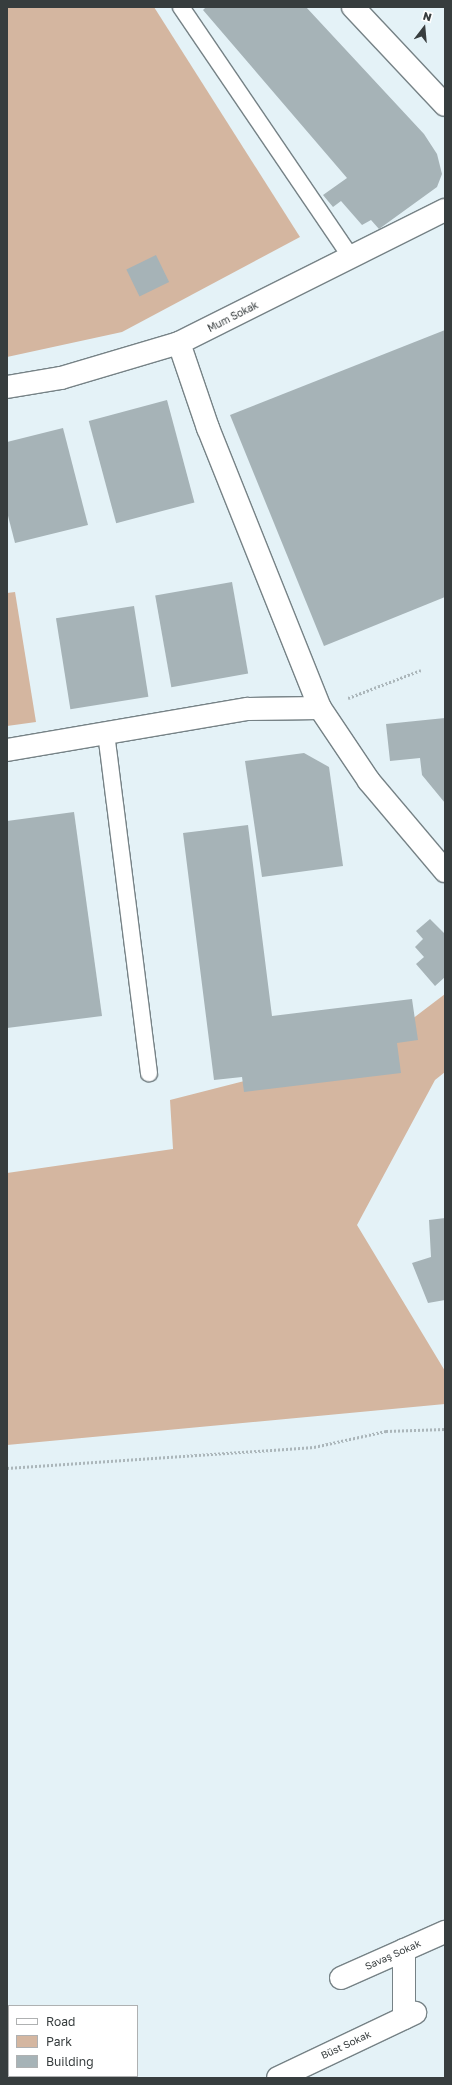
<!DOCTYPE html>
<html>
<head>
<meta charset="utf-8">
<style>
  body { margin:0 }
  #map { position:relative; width:452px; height:2085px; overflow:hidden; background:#e4f2f7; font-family:"Golos Text",sans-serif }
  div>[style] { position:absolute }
  .green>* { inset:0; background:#d4b6a0 }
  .building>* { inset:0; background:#a6b3b7; transform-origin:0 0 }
  .path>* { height:2.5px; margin-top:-1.25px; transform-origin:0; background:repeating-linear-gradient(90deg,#abb6ba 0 2px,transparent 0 4px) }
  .roads { filter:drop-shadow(1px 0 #768286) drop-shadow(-1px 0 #768286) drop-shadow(0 1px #768286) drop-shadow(0 -1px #768286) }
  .service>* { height:16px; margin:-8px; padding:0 8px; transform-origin:8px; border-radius:8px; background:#fff }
  .minor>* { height:22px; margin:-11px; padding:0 11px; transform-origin:11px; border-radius:11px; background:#fff }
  span { translate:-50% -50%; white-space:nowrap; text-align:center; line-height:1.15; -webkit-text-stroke:3px #fff; paint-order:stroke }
  .street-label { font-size:10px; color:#373d3e }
  .frame { position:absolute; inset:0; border:8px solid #373d3e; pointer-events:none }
  .legend { position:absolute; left:8px; top:2005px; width:130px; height:72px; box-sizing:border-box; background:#fff; border:1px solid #afb1b2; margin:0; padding:5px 7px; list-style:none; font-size:12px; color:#373d3e }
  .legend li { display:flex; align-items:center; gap:8px; height:20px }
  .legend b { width:20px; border:1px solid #afb1b2 }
  .north { position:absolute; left:404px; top:8px; width:40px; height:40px; -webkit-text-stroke:3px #fff; paint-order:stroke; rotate:16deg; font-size:11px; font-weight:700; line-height:16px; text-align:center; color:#373d3e }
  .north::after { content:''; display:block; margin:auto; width:14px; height:18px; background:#373d3e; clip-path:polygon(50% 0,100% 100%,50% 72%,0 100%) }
</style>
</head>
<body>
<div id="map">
  <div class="green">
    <div style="clip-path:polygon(7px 7px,154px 7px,300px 237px,122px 332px,7px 357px)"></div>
    <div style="clip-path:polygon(15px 592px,36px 722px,7px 726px,7px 593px)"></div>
    <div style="clip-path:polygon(445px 994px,445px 1072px,435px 1080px,357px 1225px,445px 1371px,445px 1404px,7px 1445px,7px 1173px,173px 1149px,170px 1100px,374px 1048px)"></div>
  </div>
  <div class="building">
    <div style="clip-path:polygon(206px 7px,306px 7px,424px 134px,437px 154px,442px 174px,437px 187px,379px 229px,371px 220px,362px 225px,341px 201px,333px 207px,323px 195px,347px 178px,203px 10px)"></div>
    <div style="left:156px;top:255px;width:30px;height:33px;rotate:64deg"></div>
    <div style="clip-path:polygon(445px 330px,445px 597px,324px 646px,230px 415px)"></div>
    <div style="left:167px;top:400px;width:106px;height:81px;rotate:75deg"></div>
    <div style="clip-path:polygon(63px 428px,88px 525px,15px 543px,7px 512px,7px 442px)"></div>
    <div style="left:232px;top:582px;width:93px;height:78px;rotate:80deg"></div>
    <div style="left:134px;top:606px;width:92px;height:79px;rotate:81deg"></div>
    <div style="clip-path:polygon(445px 718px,445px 803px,422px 775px,420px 758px,390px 761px,386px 724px)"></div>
    <div style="clip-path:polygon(304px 753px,329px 767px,343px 866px,262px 877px,245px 761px)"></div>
    <div style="clip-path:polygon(74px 812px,102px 1016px,7px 1028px,7px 821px)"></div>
    <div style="clip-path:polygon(248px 825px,272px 1016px,412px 999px,418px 1040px,397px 1043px,401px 1073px,244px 1092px,242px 1077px,214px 1080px,183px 833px)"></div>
    <div style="clip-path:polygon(430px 919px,445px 934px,445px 977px,435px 986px,416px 964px,424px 957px,415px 947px,423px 939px,416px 931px)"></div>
    <div style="clip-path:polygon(445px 1218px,445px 1300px,428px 1303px,412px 1263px,431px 1257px,429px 1220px)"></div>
  </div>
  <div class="path">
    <div style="left:348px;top:698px;width:78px;rotate:-21deg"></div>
    <div style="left:7px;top:1468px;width:308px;rotate:-3.9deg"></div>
    <div style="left:314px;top:1447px;width:74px;rotate:-12.5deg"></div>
    <div style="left:386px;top:1431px;width:59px;rotate:-1.9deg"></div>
  </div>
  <div class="roads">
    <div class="service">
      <div style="left:181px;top:7px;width:302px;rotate:55.8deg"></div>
      <div style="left:106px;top:733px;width:343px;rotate:82.8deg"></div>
    </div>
    <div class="minor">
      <div style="left:353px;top:7px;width:134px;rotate:46.8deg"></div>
      <div style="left:179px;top:343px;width:90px;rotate:71.2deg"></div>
      <div style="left:208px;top:428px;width:302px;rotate:68.2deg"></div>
      <div style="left:7px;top:387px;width:55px;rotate:-9.5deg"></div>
      <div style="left:61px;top:378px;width:123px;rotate:-16.5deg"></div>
      <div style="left:179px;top:343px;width:297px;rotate:-26.6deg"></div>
      <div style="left:7px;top:750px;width:244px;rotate:-9.7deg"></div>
      <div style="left:248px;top:709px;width:72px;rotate:-0.8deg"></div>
      <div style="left:320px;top:708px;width:88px;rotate:56.1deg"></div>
      <div style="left:369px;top:781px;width:118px;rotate:49.8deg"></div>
      <div style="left:404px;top:1950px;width:68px;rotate:90deg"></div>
      <div style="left:341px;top:1978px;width:114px;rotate:-23.9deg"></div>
      <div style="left:278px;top:2078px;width:152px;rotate:-25.4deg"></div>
    </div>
  </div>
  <div class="street-label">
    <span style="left:233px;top:317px;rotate:-27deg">Mum Sokak</span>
    <span style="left:393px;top:1955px;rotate:-24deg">Savaş Sokak</span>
    <span style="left:346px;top:2045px;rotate:-25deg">Büst Sokak</span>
  </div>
  <div class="frame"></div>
  <ul class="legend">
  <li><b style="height:5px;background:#fff"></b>Road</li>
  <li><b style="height:11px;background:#d4b6a0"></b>Park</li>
  <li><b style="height:11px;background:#a6b3b7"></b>Building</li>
  </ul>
  <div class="north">N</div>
</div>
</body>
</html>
